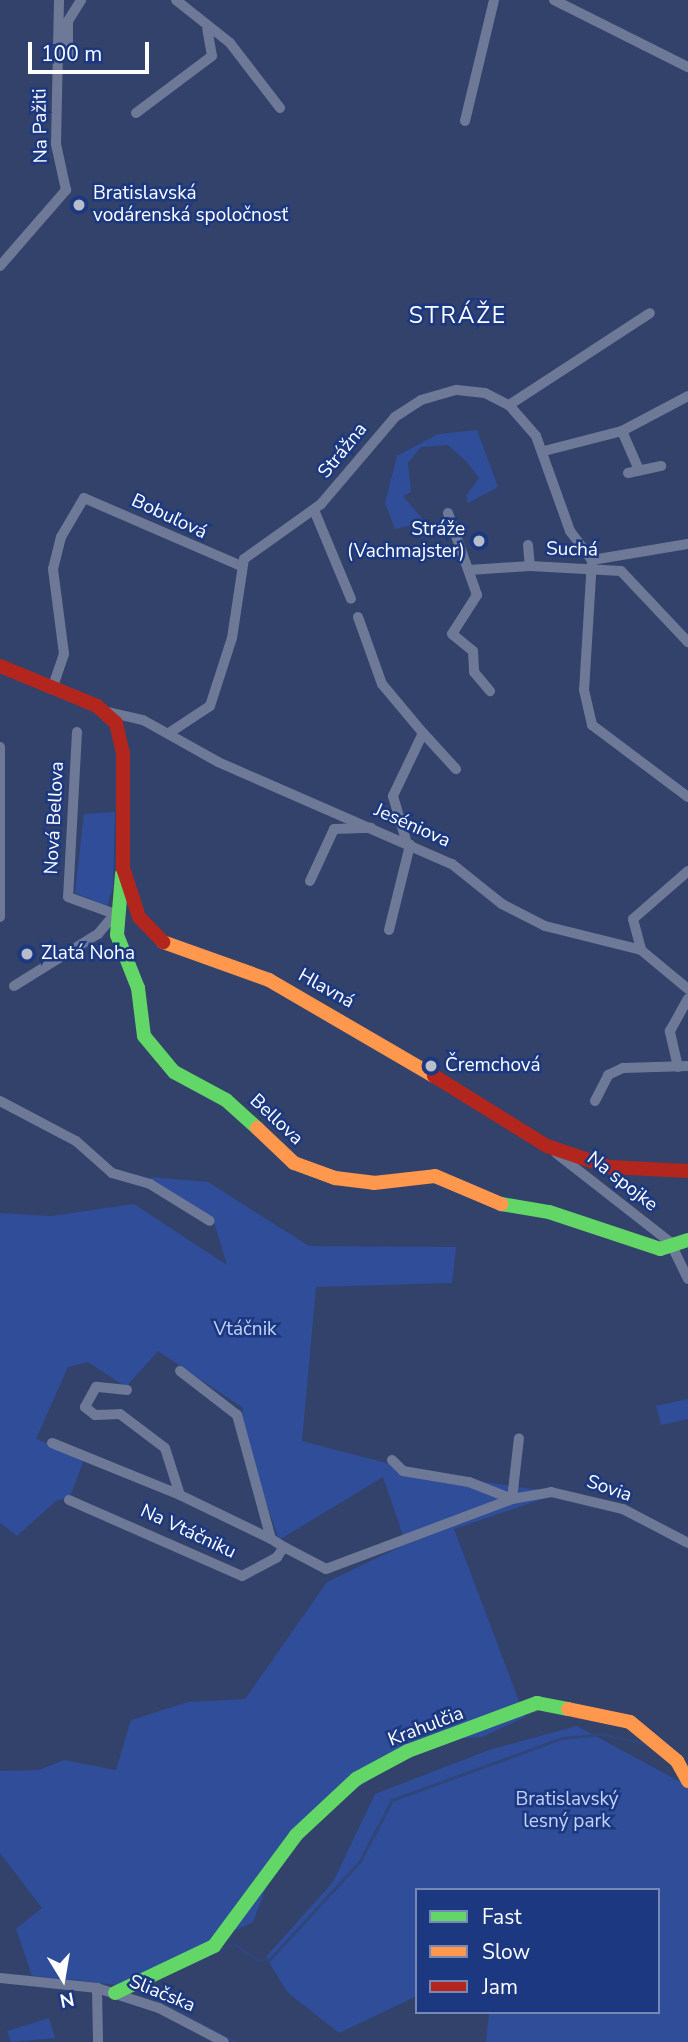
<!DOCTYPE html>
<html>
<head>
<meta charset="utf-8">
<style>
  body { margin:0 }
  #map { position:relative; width:688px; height:2042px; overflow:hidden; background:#32426a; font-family:"Nunito Sans",sans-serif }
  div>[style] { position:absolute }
  .green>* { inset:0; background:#2f4d99 }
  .stream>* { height:2.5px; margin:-1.25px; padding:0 1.25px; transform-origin:1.25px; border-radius:1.25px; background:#30467a }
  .street>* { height:10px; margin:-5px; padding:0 5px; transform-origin:5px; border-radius:5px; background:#6e7998 }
  .fast>* { height:14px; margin:-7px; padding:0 7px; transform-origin:7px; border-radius:7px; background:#63d668 }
  .slow>* { height:14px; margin:-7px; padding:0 7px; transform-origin:7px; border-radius:7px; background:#ff974d }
  .jam>* { height:14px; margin:-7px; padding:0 7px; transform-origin:7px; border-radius:7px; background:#b3261e }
  .dots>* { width:19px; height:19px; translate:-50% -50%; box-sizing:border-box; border:4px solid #1b3881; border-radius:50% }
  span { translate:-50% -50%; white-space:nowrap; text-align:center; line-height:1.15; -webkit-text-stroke:5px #1b3881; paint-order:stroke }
  .street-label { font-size:19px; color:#fff }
  .poi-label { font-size:19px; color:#fff }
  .left { translate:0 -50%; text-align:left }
  .right { translate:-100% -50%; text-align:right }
  .park-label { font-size:19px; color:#c3d3f8 }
  .quarter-label { font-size:23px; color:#fff; letter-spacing:2px }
  .legend { position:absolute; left:415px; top:1888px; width:245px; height:126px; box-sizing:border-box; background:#1b3881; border:2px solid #7688b3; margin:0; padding:9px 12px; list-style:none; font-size:21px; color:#fff }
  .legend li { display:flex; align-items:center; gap:14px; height:35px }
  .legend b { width:35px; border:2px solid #7688b3 }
  .north { position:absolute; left:28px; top:1944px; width:70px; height:70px; -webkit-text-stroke:5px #1b3881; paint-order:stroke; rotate:169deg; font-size:19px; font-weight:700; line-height:28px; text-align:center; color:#fff }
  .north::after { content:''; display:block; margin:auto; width:24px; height:32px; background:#fff; clip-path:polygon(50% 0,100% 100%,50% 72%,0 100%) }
  .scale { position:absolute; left:28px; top:42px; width:121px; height:32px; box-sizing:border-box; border:4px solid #fff; border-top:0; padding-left:9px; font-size:21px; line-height:24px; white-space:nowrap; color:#fff; -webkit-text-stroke:5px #1b3881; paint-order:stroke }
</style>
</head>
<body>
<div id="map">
  <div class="green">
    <div style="clip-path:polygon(477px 430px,498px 487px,468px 503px,466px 496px,479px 478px,466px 461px,448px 445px,421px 447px,408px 463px,411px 492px,403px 496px,425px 522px,395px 529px,385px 503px,397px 456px,438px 434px)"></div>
    <div style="clip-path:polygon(115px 812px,113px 888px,107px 906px,75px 893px,84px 814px)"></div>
    <div style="clip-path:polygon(149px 1177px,208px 1182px,309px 1246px,456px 1247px,452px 1283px,316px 1287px,302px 1441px,428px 1474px,560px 1493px,454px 1529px,525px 1717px,482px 1737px,429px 1740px,341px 1799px,277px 1859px,253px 1922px,117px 1985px,32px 1976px,16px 1929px,42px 1908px,0 1853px,0 1771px,39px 1770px,64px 1760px,116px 1770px,131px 1720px,188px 1702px,245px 1699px,327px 1582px,406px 1544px,383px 1477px,279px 1540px,240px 1425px,243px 1408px,158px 1351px,126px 1387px,88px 1362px,68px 1367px,36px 1439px,85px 1457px,70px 1497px,56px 1501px,17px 1536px,0 1523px,0 1213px,51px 1216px,134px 1204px,227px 1265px,213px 1219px)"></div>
    <div style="clip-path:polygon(688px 1399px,688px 1419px,661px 1425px,656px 1406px)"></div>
    <div style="clip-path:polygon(577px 1726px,688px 1786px,688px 2042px,486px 2042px,489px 2012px,658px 2012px,658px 1890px,417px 1890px,417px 1996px,339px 2033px,287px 1992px,266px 1957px,333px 1882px,375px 1794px,489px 1750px)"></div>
    <div style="clip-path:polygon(49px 2018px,55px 2038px,11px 2042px,7px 2031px)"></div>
  </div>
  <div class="stream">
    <div style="left:219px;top:1949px;width:17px;rotate:-17deg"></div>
    <div style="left:235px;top:1944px;width:27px;rotate:36deg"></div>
    <div style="left:257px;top:1960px;width:13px;rotate:-4deg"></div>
    <div style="left:270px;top:1959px;width:133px;rotate:-47.4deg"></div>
    <div style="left:360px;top:1861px;width:69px;rotate:-62.3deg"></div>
    <div style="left:392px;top:1800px;width:181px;rotate:-20deg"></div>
    <div style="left:562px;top:1738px;width:40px;rotate:-5.7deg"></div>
    <div style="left:602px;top:1734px;width:45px;rotate:12.8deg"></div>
    <div style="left:17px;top:1975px;width:77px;rotate:5.9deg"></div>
    <div style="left:137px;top:1990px;width:112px;rotate:27.7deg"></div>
  </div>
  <div class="street">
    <div style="left:176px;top:0;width:69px;rotate:38.5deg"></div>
    <div style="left:230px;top:43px;width:82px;rotate:52.4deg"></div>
    <div style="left:554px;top:0;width:150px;rotate:26.6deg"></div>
    <div style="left:75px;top:55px;width:9px;rotate:-139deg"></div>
    <div style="left:68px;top:49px;width:28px;rotate:-90deg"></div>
    <div style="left:68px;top:21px;width:25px;rotate:-58deg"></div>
    <div style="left:136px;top:113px;width:95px;rotate:-36.9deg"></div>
    <div style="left:212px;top:56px;width:27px;rotate:-100deg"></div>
    <div style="left:465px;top:121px;width:124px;rotate:-76.5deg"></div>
    <div style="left:0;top:266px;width:101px;rotate:-49deg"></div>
    <div style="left:66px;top:190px;width:47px;rotate:-102.3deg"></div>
    <div style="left:56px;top:144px;width:144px;rotate:-88.8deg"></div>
    <div style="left:509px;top:405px;width:41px;rotate:48.9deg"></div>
    <div style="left:536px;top:436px;width:101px;rotate:70.3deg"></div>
    <div style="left:570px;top:531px;width:36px;rotate:53deg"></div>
    <div style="left:592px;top:560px;width:130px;rotate:93.5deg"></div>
    <div style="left:584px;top:690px;width:36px;rotate:77deg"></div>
    <div style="left:592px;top:725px;width:120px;rotate:36.9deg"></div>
    <div style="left:622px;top:431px;width:43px;rotate:66.4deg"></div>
    <div style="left:544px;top:451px;width:81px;rotate:-14.4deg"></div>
    <div style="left:622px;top:431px;width:75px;rotate:-27.9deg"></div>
    <div style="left:628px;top:473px;width:34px;rotate:-12deg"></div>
    <div style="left:314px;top:510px;width:96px;rotate:67.4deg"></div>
    <div style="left:448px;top:513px;width:87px;rotate:70.5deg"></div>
    <div style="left:477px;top:595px;width:46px;rotate:122.7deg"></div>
    <div style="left:452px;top:634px;width:27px;rotate:39deg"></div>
    <div style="left:473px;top:651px;width:21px;rotate:87deg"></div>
    <div style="left:474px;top:672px;width:25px;rotate:50deg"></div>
    <div style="left:528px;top:545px;width:21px;rotate:85deg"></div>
    <div style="left:530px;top:566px;width:91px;rotate:3.1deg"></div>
    <div style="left:621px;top:571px;width:98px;rotate:46.7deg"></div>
    <div style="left:592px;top:560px;width:97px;rotate:-9.5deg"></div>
    <div style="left:469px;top:570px;width:61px;rotate:-3.8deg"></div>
    <div style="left:358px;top:617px;width:71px;rotate:70.3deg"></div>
    <div style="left:382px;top:684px;width:64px;rotate:50.1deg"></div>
    <div style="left:423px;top:733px;width:70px;rotate:115.5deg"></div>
    <div style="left:393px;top:796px;width:50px;rotate:73.7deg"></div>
    <div style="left:53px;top:686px;width:34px;rotate:-71deg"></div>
    <div style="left:64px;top:654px;width:86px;rotate:-97.4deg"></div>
    <div style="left:53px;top:569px;width:33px;rotate:-76deg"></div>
    <div style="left:61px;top:537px;width:45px;rotate:-59.5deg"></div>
    <div style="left:84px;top:498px;width:171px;rotate:23.4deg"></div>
    <div style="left:108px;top:712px;width:36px;rotate:13deg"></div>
    <div style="left:143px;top:720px;width:86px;rotate:29.2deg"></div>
    <div style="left:218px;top:762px;width:255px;rotate:23.6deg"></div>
    <div style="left:452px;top:864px;width:64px;rotate:38.7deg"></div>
    <div style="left:502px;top:904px;width:48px;rotate:27.1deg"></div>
    <div style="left:545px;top:926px;width:99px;rotate:14deg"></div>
    <div style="left:641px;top:950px;width:61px;rotate:39.7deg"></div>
    <div style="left:77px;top:732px;width:165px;rotate:93.1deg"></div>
    <div style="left:68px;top:897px;width:50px;rotate:19.9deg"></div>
    <div style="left:169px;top:733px;width:49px;rotate:-33.4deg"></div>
    <div style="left:210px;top:706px;width:71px;rotate:-72.1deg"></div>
    <div style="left:232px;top:638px;width:80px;rotate:-81.4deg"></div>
    <div style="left:244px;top:559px;width:95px;rotate:-35.5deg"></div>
    <div style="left:321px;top:504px;width:114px;rotate:-49.6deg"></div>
    <div style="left:395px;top:417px;width:31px;rotate:-33deg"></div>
    <div style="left:421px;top:400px;width:37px;rotate:-16deg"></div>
    <div style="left:457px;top:390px;width:28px;rotate:6deg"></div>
    <div style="left:485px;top:393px;width:27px;rotate:27deg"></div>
    <div style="left:509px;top:405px;width:168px;rotate:-33.1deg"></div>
    <div style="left:423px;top:733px;width:49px;rotate:47.5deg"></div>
    <div style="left:0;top:747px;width:170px;rotate:90deg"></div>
    <div style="left:310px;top:881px;width:57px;rotate:-65.2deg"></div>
    <div style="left:334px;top:829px;width:37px;rotate:-2deg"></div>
    <div style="left:389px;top:930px;width:88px;rotate:-76.1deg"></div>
    <div style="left:641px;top:949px;width:31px;rotate:-105deg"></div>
    <div style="left:633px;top:919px;width:73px;rotate:-41.1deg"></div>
    <div style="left:14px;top:986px;width:99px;rotate:-31.8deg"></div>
    <div style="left:98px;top:934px;width:26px;rotate:-50deg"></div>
    <div style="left:678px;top:1067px;width:37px;rotate:-103deg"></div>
    <div style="left:670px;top:1031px;width:37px;rotate:-61deg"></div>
    <div style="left:0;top:1101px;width:86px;rotate:27.8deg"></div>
    <div style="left:76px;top:1141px;width:48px;rotate:41.6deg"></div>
    <div style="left:112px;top:1173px;width:40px;rotate:16deg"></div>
    <div style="left:150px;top:1184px;width:70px;rotate:31.7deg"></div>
    <div style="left:595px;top:1101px;width:29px;rotate:-63deg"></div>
    <div style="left:608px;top:1075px;width:17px;rotate:-25deg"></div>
    <div style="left:623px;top:1068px;width:65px;rotate:-1.8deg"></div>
    <div style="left:556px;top:1153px;width:145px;rotate:38deg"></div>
    <div style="left:670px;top:1242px;width:41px;rotate:64.1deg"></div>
    <div style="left:127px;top:1390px;width:31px;rotate:-174deg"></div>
    <div style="left:96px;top:1387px;width:23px;rotate:119deg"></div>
    <div style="left:85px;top:1407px;width:13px;rotate:39deg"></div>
    <div style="left:95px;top:1415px;width:25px;rotate:-2deg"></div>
    <div style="left:120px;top:1414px;width:56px;rotate:37.1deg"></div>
    <div style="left:165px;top:1448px;width:49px;rotate:72.3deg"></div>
    <div style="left:180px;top:1495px;width:101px;rotate:25.8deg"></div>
    <div style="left:271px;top:1539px;width:129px;rotate:-105.3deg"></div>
    <div style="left:237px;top:1415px;width:72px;rotate:-142.3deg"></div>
    <div style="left:52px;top:1443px;width:138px;rotate:22.1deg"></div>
    <div style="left:392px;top:1460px;width:16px;rotate:45deg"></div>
    <div style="left:403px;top:1471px;width:67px;rotate:9.5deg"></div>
    <div style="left:469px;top:1482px;width:46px;rotate:21.6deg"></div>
    <div style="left:512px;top:1499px;width:61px;rotate:-83.5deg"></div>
    <div style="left:69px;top:1500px;width:189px;rotate:23.7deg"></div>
    <div style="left:242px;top:1576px;width:40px;rotate:-28deg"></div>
    <div style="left:277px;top:1557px;width:12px;rotate:-55deg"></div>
    <div style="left:284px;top:1547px;width:15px;rotate:-148deg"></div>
    <div style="left:284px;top:1547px;width:47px;rotate:27.6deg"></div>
    <div style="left:326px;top:1569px;width:199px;rotate:-20.6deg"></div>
    <div style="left:512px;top:1499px;width:40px;rotate:-10deg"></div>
    <div style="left:551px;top:1492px;width:74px;rotate:13.3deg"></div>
    <div style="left:623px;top:1509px;width:73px;rotate:27.6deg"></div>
    <div style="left:0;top:1978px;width:98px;rotate:5.9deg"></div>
    <div style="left:97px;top:1988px;width:65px;rotate:17.9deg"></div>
    <div style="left:159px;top:2008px;width:73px;rotate:27.6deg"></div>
    <div style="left:97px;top:1988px;width:54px;rotate:88.9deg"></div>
  </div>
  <div class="fast">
    <div style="left:122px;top:874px;width:61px;rotate:94.7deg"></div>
    <div style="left:117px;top:935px;width:57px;rotate:68.4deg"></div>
    <div style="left:138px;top:988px;width:48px;rotate:82.9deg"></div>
    <div style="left:144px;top:1036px;width:47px;rotate:50.2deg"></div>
    <div style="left:174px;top:1072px;width:59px;rotate:28.3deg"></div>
    <div style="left:226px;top:1100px;width:42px;rotate:42.1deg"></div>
    <div style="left:501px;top:1204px;width:49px;rotate:9.5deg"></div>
    <div style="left:549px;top:1212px;width:117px;rotate:18.4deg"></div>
    <div style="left:660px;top:1249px;width:29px;rotate:-18deg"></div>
    <div style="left:115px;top:1993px;width:110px;rotate:-25.4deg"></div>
    <div style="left:214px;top:1946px;width:138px;rotate:-53.5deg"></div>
    <div style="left:296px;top:1835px;width:82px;rotate:-43deg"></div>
    <div style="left:356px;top:1779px;width:59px;rotate:-28.3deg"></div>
    <div style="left:408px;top:1751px;width:138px;rotate:-20.4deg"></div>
    <div style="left:537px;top:1703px;width:32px;rotate:11deg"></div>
  </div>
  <div class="slow">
    <div style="left:163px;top:942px;width:113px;rotate:19.7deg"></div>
    <div style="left:269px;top:980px;width:191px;rotate:30.2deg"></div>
    <div style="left:257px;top:1128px;width:51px;rotate:43.4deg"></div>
    <div style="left:294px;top:1163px;width:44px;rotate:20.1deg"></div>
    <div style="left:335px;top:1178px;width:39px;rotate:7deg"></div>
    <div style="left:374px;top:1183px;width:61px;rotate:-6.5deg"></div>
    <div style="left:435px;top:1176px;width:72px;rotate:23deg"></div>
    <div style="left:568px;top:1709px;width:63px;rotate:11.8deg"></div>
    <div style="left:630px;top:1722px;width:61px;rotate:39.7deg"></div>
    <div style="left:677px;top:1761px;width:23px;rotate:61deg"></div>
  </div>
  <div class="jam">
    <div style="left:0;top:666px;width:105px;rotate:22.4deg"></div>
    <div style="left:97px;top:706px;width:25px;rotate:42deg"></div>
    <div style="left:116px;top:723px;width:31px;rotate:77deg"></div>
    <div style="left:123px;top:753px;width:115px;rotate:90deg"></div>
    <div style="left:123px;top:868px;width:52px;rotate:71.9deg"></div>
    <div style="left:139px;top:917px;width:35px;rotate:46deg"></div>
    <div style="left:434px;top:1076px;width:133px;rotate:31.8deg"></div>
    <div style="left:547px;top:1146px;width:65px;rotate:18.7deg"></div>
    <div style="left:609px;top:1167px;width:79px;rotate:2.9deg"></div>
  </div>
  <div class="dots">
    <div style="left:79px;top:205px;background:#b7bdcb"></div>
    <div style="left:479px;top:541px;background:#b7bdcb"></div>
    <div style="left:27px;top:954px;background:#b7bdcb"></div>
    <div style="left:431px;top:1066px;background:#b7bdcb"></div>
  </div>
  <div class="street-label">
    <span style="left:41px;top:126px;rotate:-91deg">Na Pažiti</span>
    <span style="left:343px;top:451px;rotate:-51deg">Strážna</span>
    <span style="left:169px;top:517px;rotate:25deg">Bobuľová</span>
    <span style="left:572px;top:550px;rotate:1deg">Suchá</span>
    <span style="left:55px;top:818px;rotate:-87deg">Nová Bellova</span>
    <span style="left:412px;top:826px;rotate:24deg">Jeséniova</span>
    <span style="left:326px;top:989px;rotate:29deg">Hlavná</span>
    <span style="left:276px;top:1120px;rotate:43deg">Bellova</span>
    <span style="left:622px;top:1182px;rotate:38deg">Na spojke</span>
    <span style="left:609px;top:1489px;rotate:19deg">Sovia</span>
    <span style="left:188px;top:1532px;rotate:25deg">Na Vtáčniku</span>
    <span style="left:426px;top:1727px;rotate:-21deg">Krahulčia</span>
    <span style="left:162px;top:1994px;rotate:22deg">Sliačska</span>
  </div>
  <div class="poi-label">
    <span class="left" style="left:93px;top:205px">Bratislavská<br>vodárenská spoločnosť</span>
    <span class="right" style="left:465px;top:541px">Stráže<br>(Vachmajster)</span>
    <span class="left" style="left:41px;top:954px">Zlatá Noha</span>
    <span class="left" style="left:445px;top:1066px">Čremchová</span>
  </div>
  <div class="park-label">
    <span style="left:245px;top:1330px">Vtáčnik</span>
    <span style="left:567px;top:1811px">Bratislavský<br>lesný park</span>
  </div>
  <div class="quarter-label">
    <span style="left:458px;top:316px">STRÁŽE</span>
  </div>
  <ul class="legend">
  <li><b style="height:9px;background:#63d668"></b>Fast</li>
  <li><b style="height:9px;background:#ff974d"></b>Slow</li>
  <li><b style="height:9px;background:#b3261e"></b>Jam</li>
  </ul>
  <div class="north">N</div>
  <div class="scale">100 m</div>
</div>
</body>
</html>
